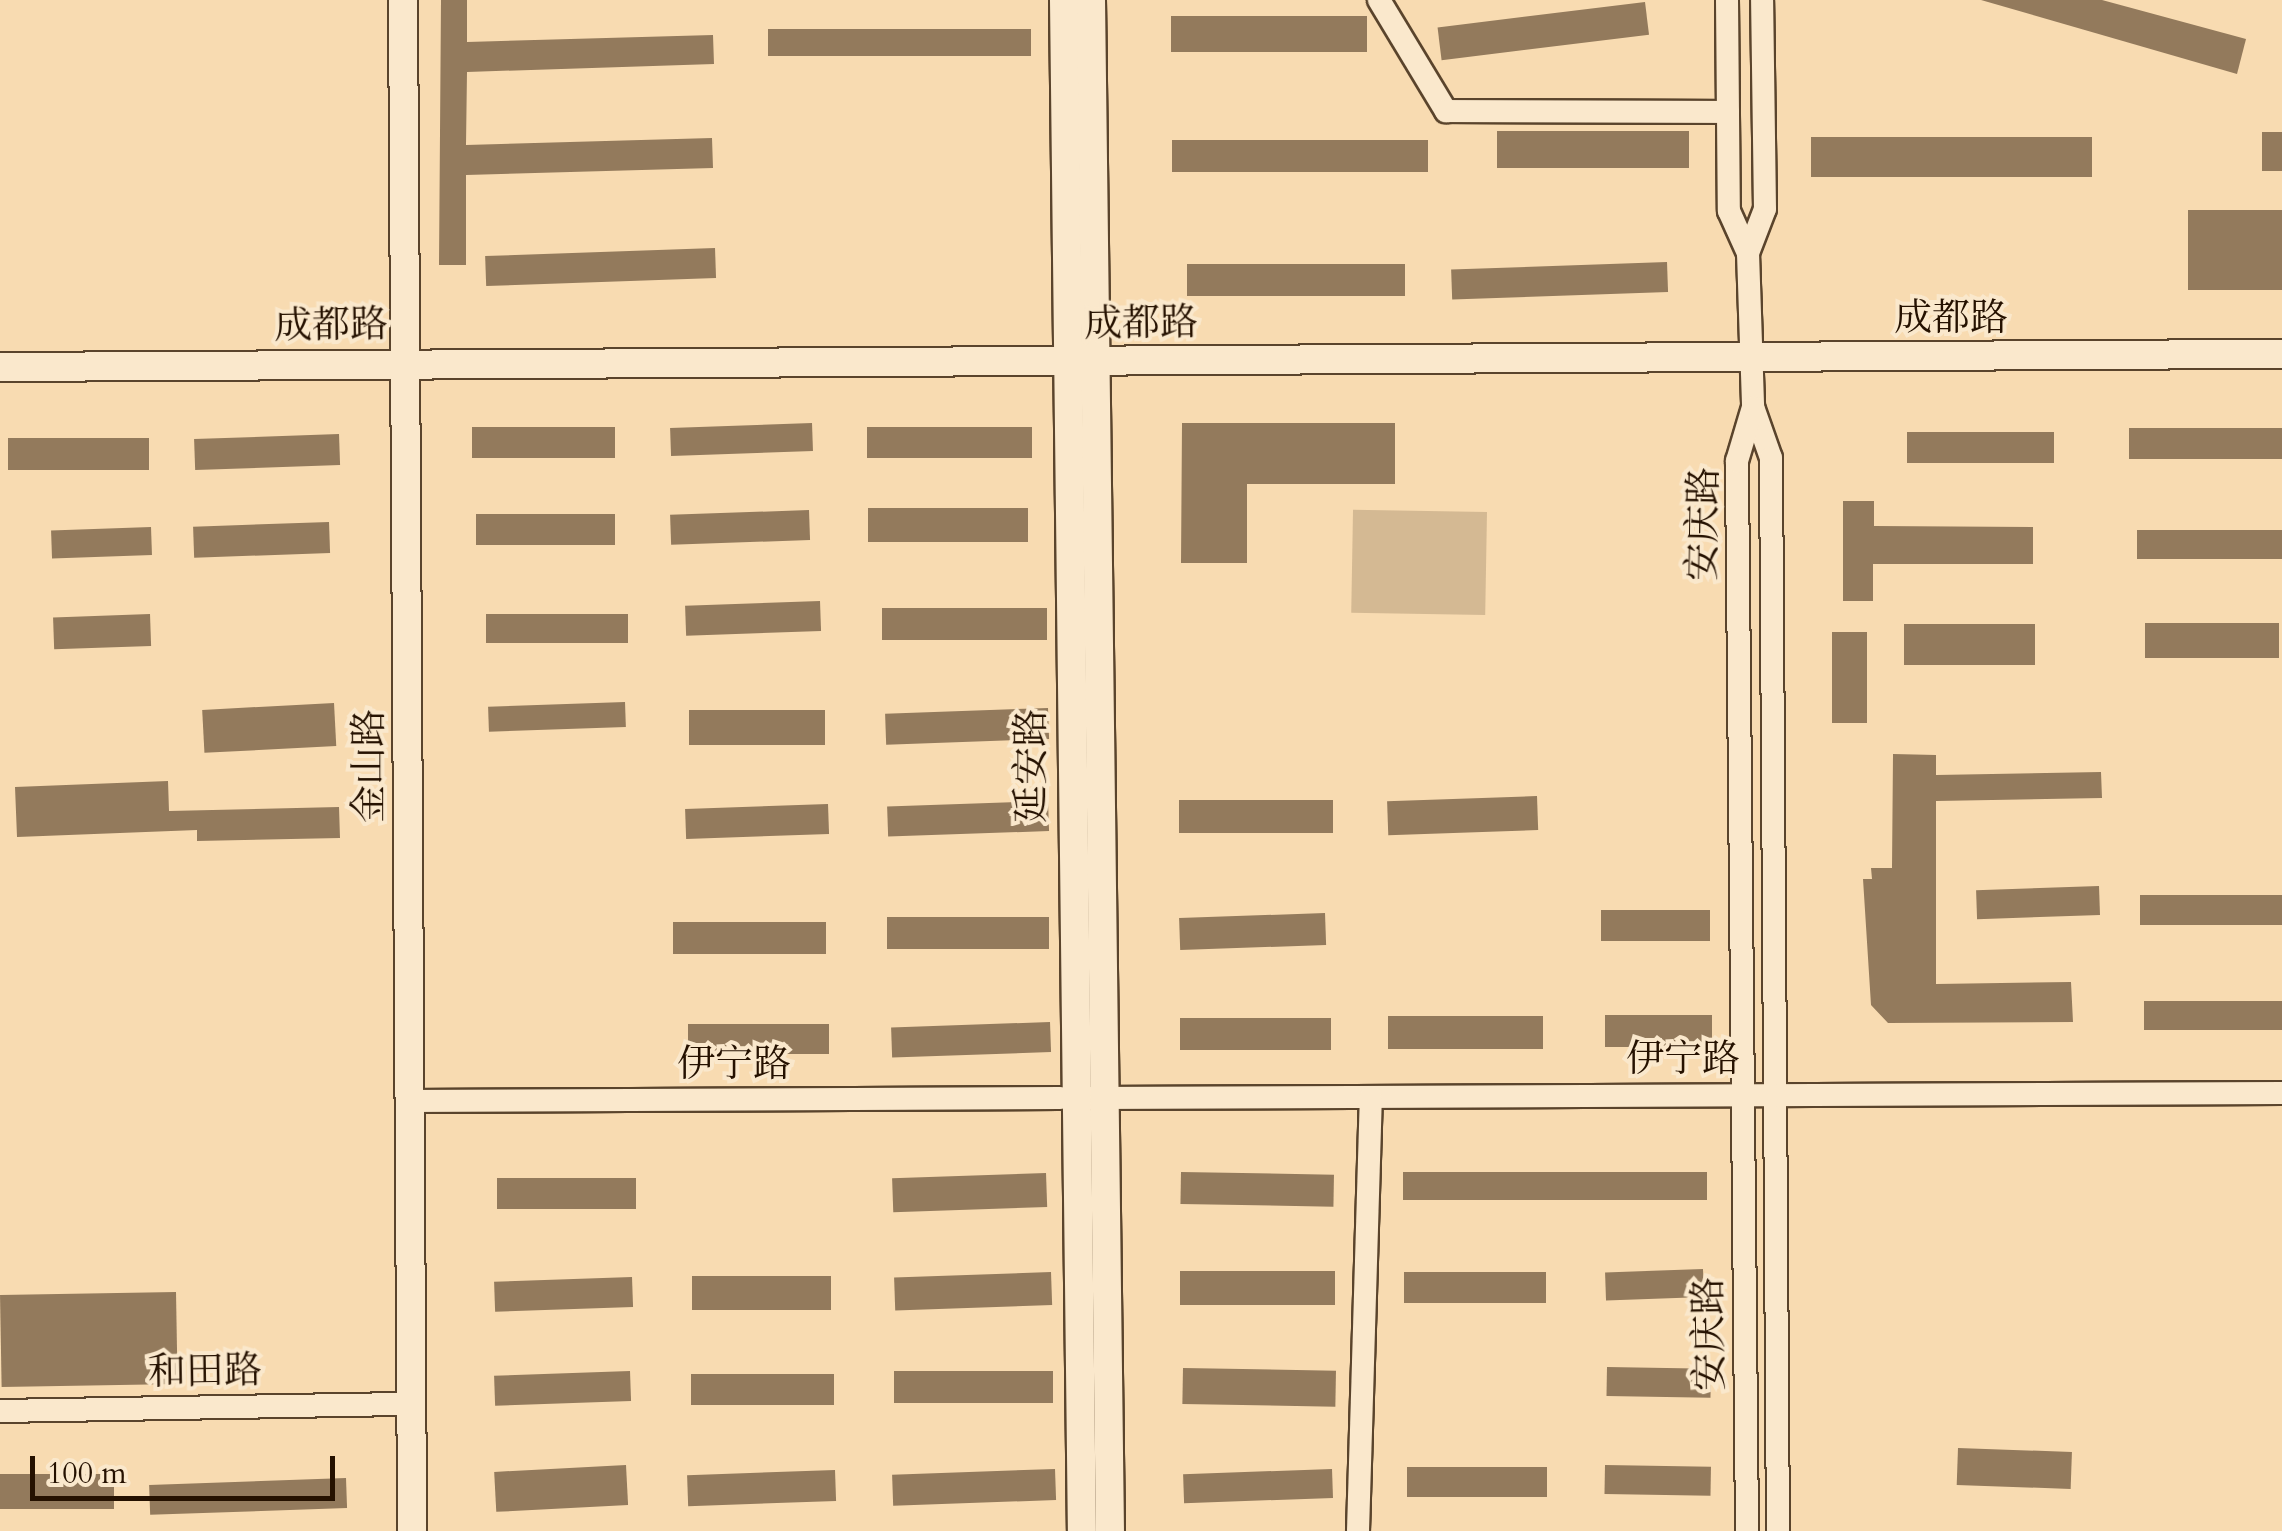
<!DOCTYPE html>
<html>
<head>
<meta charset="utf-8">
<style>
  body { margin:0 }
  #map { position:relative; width:2282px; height:1531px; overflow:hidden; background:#f8dbb1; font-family:Cardo,"Noto Serif SC",serif }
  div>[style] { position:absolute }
  .green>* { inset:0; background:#d4b993; transform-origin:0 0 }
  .building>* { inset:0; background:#937a5c; transform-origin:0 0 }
  .roads { filter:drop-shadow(2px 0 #5a442c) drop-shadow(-2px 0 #5a442c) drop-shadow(0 2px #5a442c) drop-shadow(0 -2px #5a442c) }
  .minor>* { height:22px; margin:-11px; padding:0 11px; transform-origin:11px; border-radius:11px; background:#fae8cc }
  .tertiary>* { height:28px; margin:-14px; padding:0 14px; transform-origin:14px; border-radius:14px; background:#fae8cc }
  span { translate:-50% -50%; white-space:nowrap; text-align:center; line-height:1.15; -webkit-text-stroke:8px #fae8cc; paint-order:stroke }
  .street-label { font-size:38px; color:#251100 }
  .scale { position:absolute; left:30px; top:1456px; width:305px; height:45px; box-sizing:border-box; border:5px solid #251100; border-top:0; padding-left:12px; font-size:30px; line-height:35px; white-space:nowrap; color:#251100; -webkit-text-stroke:8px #fae8cc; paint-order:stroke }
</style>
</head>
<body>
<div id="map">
  <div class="green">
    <div style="left:1487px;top:512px;width:103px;height:134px;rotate:91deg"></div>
  </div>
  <div class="building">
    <div style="clip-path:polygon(441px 0,467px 0,467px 42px,713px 35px,714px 64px,467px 72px,466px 145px,712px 138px,713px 168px,466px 175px,466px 265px,439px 265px)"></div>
    <div style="clip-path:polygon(1981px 0,2102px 0,2246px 39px,2237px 74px)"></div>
    <div style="left:1645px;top:2px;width:33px;height:209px;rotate:83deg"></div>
    <div style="left:1367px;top:16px;width:36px;height:196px;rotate:90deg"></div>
    <div style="left:1031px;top:29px;width:27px;height:263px;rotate:90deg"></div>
    <div style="left:1689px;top:131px;width:37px;height:192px;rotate:90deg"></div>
    <div style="left:2262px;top:132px;width:20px;height:39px"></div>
    <div style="left:2092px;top:137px;width:40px;height:281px;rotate:90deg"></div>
    <div style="left:1428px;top:140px;width:32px;height:256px;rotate:90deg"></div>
    <div style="left:2282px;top:210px;width:80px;height:94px;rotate:90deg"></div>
    <div style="left:715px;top:248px;width:30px;height:230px;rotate:88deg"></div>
    <div style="left:1667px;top:262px;width:30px;height:216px;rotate:88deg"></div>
    <div style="left:1187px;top:264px;width:218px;height:32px"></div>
    <div style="left:812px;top:423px;width:28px;height:142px;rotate:88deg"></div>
    <div style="clip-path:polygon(1182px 423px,1395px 423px,1395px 484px,1247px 484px,1247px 563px,1181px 563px)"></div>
    <div style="left:615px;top:427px;width:31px;height:143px;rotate:90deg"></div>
    <div style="left:867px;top:427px;width:165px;height:31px"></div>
    <div style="left:2282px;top:428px;width:31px;height:153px;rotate:90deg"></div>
    <div style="left:1907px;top:432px;width:147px;height:31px"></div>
    <div style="left:339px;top:434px;width:31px;height:145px;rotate:88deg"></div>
    <div style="left:149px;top:438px;width:32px;height:141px;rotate:90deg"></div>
    <div style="clip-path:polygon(1843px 501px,1874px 501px,1874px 526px,2033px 527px,2033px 564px,1873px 564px,1873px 601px,1843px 601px)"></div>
    <div style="left:868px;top:508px;width:160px;height:34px"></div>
    <div style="left:809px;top:510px;width:30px;height:139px;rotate:88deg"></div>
    <div style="left:615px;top:514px;width:31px;height:139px;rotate:90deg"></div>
    <div style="left:329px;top:522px;width:31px;height:136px;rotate:88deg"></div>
    <div style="left:151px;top:527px;width:28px;height:100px;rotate:88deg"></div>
    <div style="left:2282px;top:530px;width:29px;height:145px;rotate:90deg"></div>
    <div style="left:820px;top:601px;width:30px;height:135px;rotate:88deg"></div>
    <div style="left:882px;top:608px;width:165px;height:32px"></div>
    <div style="left:150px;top:614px;width:32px;height:97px;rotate:88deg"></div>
    <div style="left:486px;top:614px;width:142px;height:29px"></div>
    <div style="left:2145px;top:623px;width:134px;height:35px"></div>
    <div style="left:1904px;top:624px;width:131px;height:41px"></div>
    <div style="left:1832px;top:632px;width:35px;height:91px"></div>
    <div style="left:625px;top:702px;width:25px;height:137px;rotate:88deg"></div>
    <div style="left:334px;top:703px;width:43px;height:132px;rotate:87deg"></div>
    <div style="left:1048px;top:708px;width:31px;height:163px;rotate:88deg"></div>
    <div style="left:825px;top:710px;width:35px;height:136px;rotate:90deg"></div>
    <div style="clip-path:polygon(1893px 754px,1936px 755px,1936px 775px,2101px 772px,2102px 798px,1936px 801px,1936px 984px,2071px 982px,2073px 1022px,1888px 1023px,1871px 1005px,1863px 879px,1872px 879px,1871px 868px,1892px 868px)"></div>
    <div style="clip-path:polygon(168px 781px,169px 811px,339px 807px,340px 838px,197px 841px,197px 830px,17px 837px,15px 787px)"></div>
    <div style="left:1537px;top:796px;width:34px;height:150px;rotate:88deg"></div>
    <div style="left:1333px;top:800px;width:33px;height:154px;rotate:90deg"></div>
    <div style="left:1048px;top:801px;width:30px;height:161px;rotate:88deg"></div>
    <div style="left:828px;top:804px;width:30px;height:143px;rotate:88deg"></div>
    <div style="left:2099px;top:886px;width:29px;height:123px;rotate:88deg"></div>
    <div style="left:2282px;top:895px;width:30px;height:142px;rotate:90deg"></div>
    <div style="left:1710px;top:910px;width:31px;height:109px;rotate:90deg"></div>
    <div style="left:1325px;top:913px;width:32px;height:146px;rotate:88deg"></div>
    <div style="left:1049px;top:917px;width:32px;height:162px;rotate:90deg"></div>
    <div style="left:673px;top:922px;width:153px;height:32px"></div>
    <div style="left:2144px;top:1001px;width:138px;height:29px"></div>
    <div style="left:1712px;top:1015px;width:32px;height:107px;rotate:90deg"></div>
    <div style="left:1388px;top:1016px;width:155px;height:33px"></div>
    <div style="left:1331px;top:1018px;width:32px;height:151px;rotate:90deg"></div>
    <div style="left:1050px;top:1022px;width:30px;height:159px;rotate:88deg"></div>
    <div style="left:829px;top:1024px;width:30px;height:141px;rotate:90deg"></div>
    <div style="left:1181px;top:1172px;width:153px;height:32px;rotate:1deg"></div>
    <div style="left:1707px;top:1172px;width:28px;height:304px;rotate:90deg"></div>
    <div style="left:1046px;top:1173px;width:34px;height:154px;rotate:88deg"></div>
    <div style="left:636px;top:1178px;width:31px;height:139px;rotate:90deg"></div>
    <div style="left:1703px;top:1269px;width:28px;height:98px;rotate:88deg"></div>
    <div style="left:1180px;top:1271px;width:155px;height:34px"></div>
    <div style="left:1051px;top:1272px;width:33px;height:157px;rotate:88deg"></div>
    <div style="left:1546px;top:1272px;width:31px;height:142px;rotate:90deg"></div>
    <div style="left:692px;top:1276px;width:139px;height:34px"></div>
    <div style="left:632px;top:1277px;width:30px;height:138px;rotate:88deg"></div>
    <div style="left:176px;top:1292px;width:92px;height:176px;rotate:89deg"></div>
    <div style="left:1607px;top:1367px;width:104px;height:29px;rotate:1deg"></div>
    <div style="left:1183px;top:1368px;width:153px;height:36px;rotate:1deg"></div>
    <div style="left:630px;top:1371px;width:30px;height:136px;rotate:88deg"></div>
    <div style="left:1053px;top:1371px;width:32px;height:159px;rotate:90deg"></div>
    <div style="left:691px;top:1374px;width:143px;height:31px"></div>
    <div style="left:1958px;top:1448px;width:114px;height:37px;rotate:2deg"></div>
    <div style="left:626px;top:1465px;width:40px;height:132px;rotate:87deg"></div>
    <div style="left:1605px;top:1465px;width:106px;height:29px;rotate:1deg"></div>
    <div style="left:1547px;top:1467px;width:30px;height:140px;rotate:90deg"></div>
    <div style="left:1055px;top:1469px;width:31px;height:163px;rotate:88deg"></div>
    <div style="left:1332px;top:1469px;width:29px;height:149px;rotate:88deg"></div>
    <div style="left:835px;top:1470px;width:31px;height:148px;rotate:88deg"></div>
    <div style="left:0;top:1474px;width:114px;height:35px"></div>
    <div style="left:346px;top:1478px;width:30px;height:197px;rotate:88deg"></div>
  </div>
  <div class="roads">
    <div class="minor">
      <div style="left:1379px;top:0;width:130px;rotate:58.9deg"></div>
      <div style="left:1446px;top:111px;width:282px;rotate:0.2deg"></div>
      <div style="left:1727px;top:0;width:211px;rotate:89.5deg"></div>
      <div style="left:1729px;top:211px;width:46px;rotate:65.7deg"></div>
      <div style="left:1748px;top:253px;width:154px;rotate:88.1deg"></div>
      <div style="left:1753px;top:407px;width:54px;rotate:70.6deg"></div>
      <div style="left:1771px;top:458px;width:1073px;rotate:89.63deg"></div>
      <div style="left:1748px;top:253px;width:47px;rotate:-68.9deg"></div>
      <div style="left:1765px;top:209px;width:209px;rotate:-90.8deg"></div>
      <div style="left:1091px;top:1098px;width:1191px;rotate:-0.24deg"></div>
      <div style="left:408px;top:1101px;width:652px;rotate:-0.26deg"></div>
      <div style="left:0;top:1411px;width:412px;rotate:-1deg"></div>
      <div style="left:1358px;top:1531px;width:434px;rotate:-88.3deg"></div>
      <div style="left:1747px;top:1531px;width:1070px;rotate:-90.54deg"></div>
      <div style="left:1737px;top:461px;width:56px;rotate:-73.5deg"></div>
    </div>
    <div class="tertiary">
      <div style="left:403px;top:0;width:1531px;rotate:89.66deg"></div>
      <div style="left:1064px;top:0;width:1531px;rotate:89.33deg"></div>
      <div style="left:1091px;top:0;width:1531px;rotate:89.29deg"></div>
      <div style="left:0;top:367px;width:2282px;rotate:-0.33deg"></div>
    </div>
  </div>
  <div class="street-label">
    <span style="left:1951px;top:319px">成都路</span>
    <span style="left:1141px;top:324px;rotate:-1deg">成都路</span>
    <span style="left:331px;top:326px;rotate:-1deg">成都路</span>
    <span style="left:1704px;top:524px;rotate:-89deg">安庆路</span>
    <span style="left:370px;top:766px;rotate:-90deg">金山路</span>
    <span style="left:1032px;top:766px;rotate:-90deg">延安路</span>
    <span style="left:1683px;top:1060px">伊宁路</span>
    <span style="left:734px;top:1065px">伊宁路</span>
    <span style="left:1710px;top:1334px;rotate:-91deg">安庆路</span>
    <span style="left:205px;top:1372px;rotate:-1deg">和田路</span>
  </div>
  <div class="scale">100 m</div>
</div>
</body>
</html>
